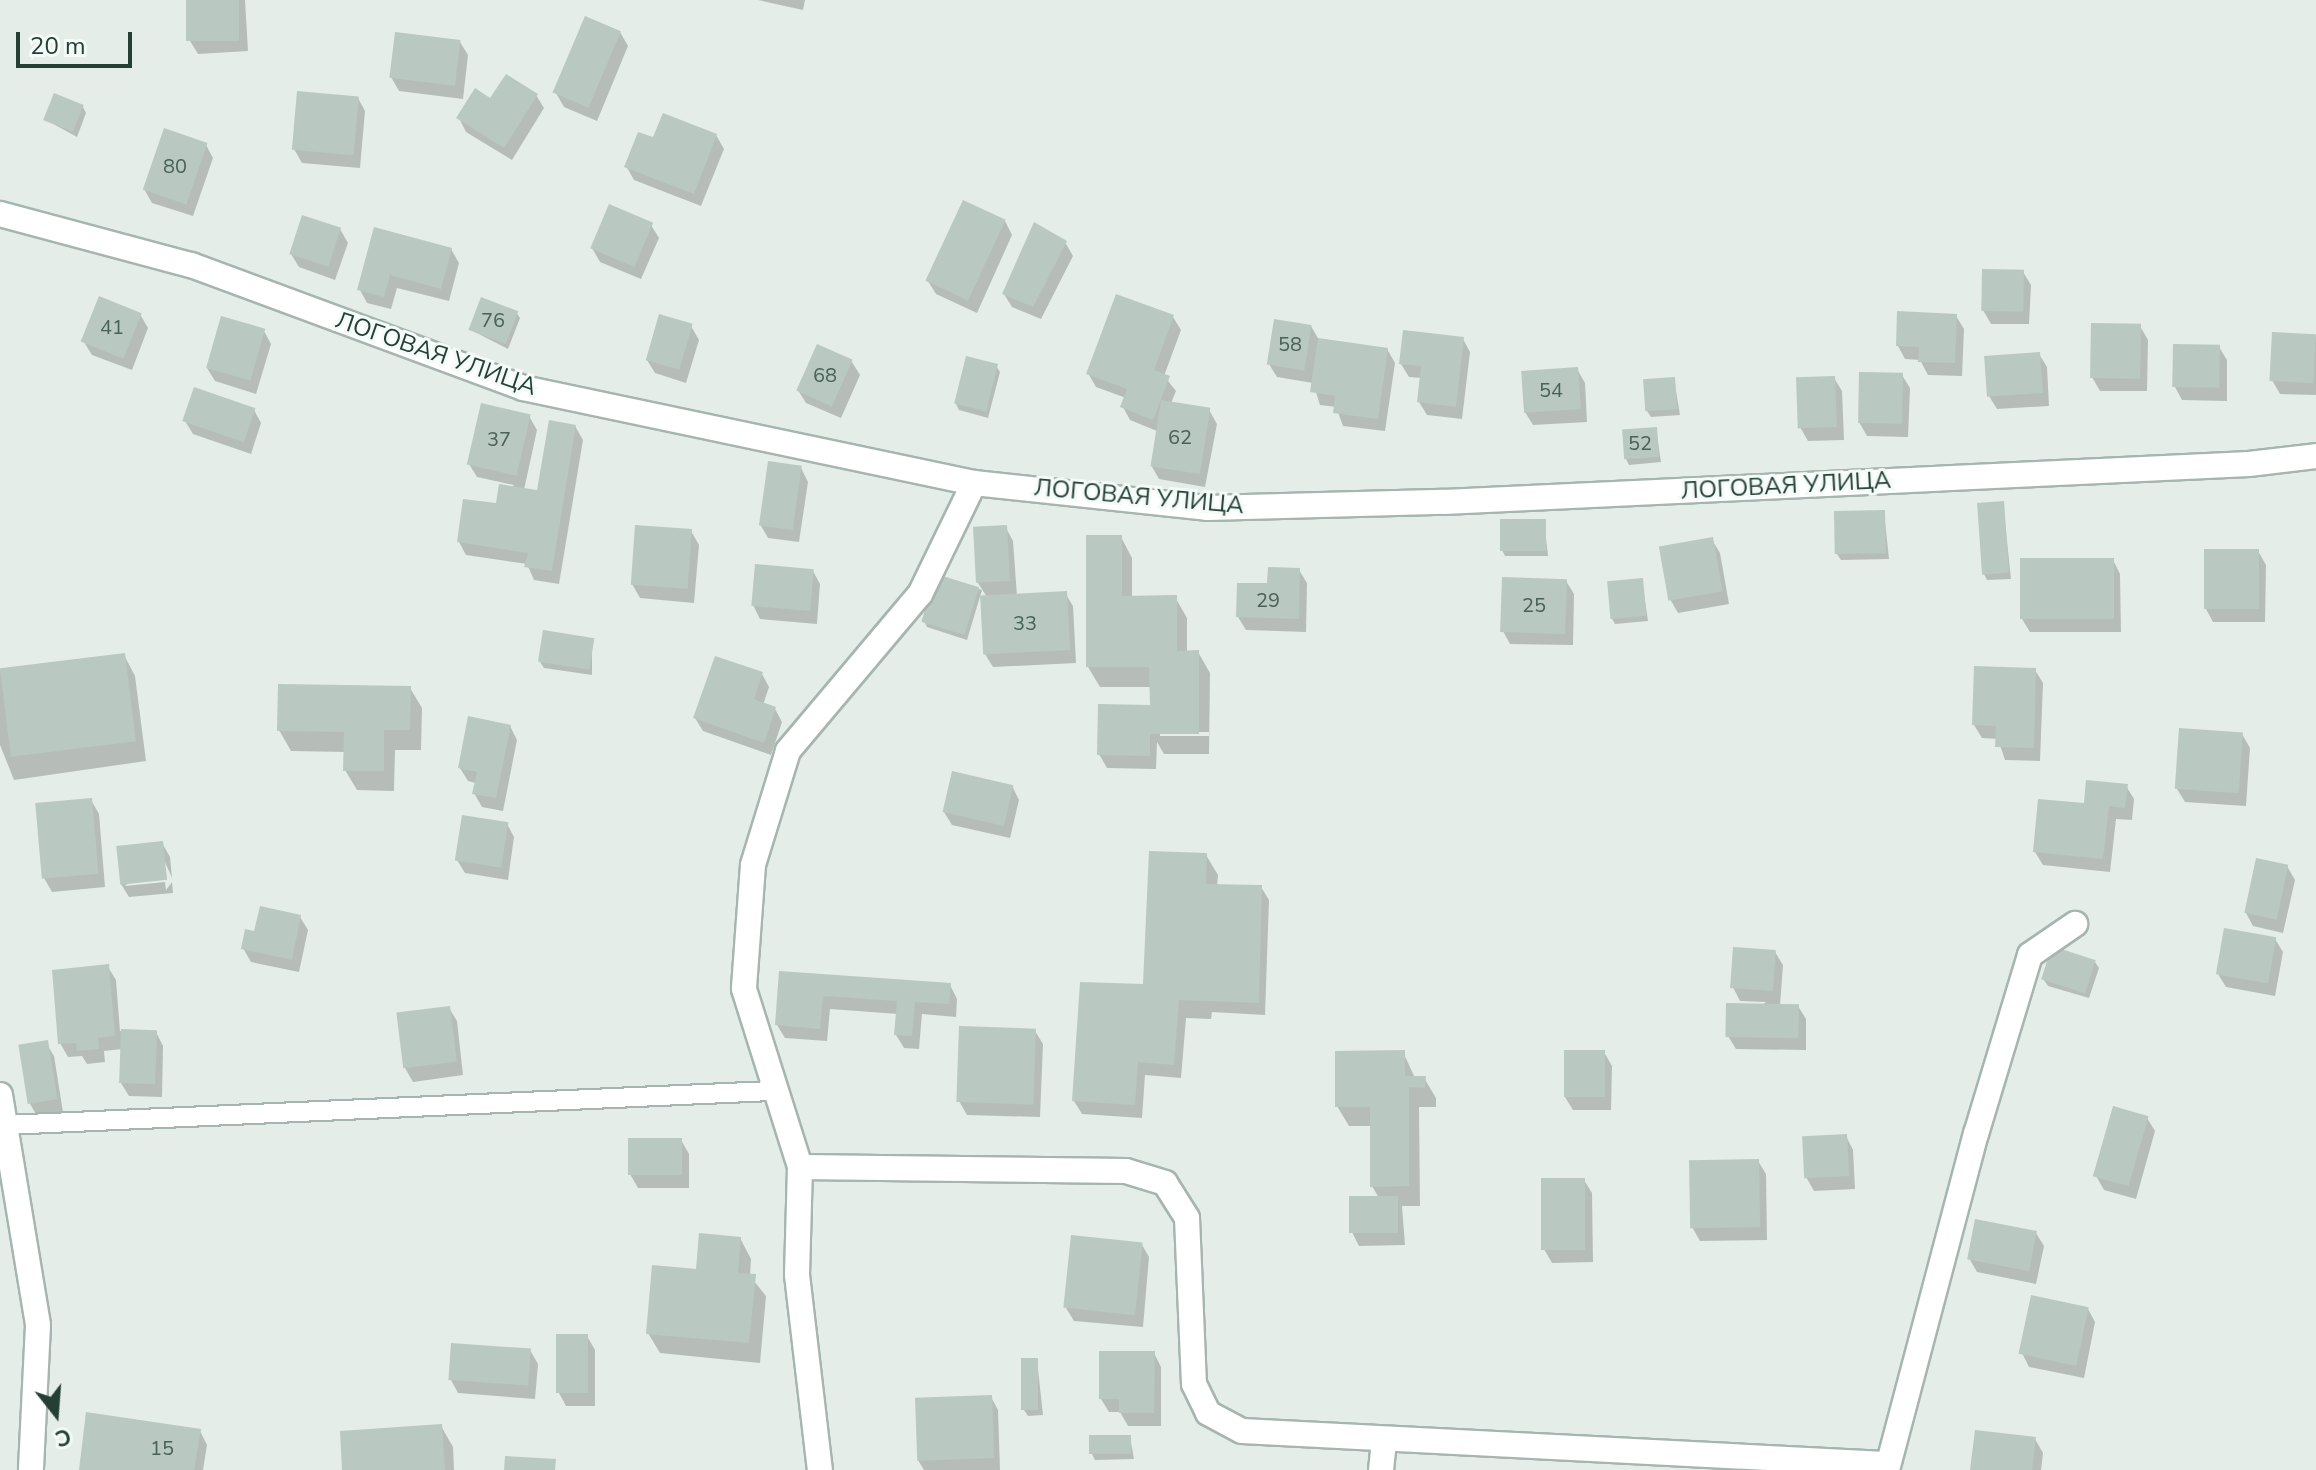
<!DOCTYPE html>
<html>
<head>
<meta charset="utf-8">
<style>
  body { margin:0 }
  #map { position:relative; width:2316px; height:1470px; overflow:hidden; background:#e4ede8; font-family:"Nunito Sans",sans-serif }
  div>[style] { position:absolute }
  .shadow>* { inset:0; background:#0003 }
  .building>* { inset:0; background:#b9c8c1; transform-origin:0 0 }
  .roads { filter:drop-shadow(2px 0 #a6b5af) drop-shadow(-2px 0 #a6b5af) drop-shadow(0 2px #a6b5af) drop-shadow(0 -2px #a6b5af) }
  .service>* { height:18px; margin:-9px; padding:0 9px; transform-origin:9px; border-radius:9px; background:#fff }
  .minor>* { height:24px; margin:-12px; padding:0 12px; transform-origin:12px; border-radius:12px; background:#fff }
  span { translate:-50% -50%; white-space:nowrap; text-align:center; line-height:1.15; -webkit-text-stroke:6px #f4faf7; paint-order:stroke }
  .number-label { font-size:20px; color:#486159 }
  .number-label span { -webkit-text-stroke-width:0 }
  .street-label { font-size:24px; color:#233f36 }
  .north { position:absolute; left:16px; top:1374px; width:80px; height:80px; -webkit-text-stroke:6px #f4faf7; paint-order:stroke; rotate:163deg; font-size:22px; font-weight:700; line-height:32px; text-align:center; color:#233f36 }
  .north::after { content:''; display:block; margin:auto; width:28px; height:36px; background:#233f36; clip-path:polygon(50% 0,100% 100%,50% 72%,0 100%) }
  .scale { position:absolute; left:16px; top:32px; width:116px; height:36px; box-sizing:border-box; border:4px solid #233f36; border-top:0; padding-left:10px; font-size:24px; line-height:28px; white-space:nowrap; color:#233f36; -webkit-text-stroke:6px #f4faf7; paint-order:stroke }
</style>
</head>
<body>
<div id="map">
  <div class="shadow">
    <div style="clip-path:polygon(188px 0,245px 0,248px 51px,198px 54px,190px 41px)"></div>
    <div style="clip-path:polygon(758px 0,805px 0,803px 10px)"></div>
    <div style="clip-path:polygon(620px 32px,628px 46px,597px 121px,564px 107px,556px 93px)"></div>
    <div style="clip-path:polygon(460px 42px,468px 55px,463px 99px,399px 91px,391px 77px)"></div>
    <div style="clip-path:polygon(536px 95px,544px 108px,512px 160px,466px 132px,459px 118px,491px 101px)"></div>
    <div style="clip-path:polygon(358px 98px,365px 111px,360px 168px,302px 163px,294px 149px)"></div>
    <div style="clip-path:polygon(83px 107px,86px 113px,77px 137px,46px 120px)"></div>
    <div style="clip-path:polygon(716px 135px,724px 149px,701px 206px,634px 180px,626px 166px,654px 140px)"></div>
    <div style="clip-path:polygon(206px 145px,213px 158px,193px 216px,152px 203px,144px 189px)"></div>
    <div style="clip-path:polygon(1005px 221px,1012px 235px,977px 313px,936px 294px,928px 281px)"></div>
    <div style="clip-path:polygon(651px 225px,659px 238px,641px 279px,600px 262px,592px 248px)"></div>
    <div style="clip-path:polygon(340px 229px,348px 243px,335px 280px,299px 267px,291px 254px)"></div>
    <div style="clip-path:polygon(376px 230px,451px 249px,459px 263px,449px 301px,397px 288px,391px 309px,367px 303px,360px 290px)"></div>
    <div style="clip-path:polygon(1065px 242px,1073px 256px,1041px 319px,1012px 307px,1004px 294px)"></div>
    <div style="clip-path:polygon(2023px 272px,2031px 285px,2029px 324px,1991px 324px,1983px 310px)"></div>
    <div style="clip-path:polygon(516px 312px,520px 318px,508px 349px,471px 330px)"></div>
    <div style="clip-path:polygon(140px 314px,148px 328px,132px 370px,92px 355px,84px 342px)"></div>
    <div style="clip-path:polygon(1956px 316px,1964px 329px,1962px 376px,1928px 375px,1920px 360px,1905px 359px,1898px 346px)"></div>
    <div style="clip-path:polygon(1173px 317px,1181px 330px,1164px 376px,1176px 391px,1171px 403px,1209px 410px,1217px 424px,1205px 487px,1159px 479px,1151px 465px,1157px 431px,1130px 420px,1123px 407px,1126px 398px,1096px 387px,1088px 373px)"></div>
    <div style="clip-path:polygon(691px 326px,699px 340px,686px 383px,655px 373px,647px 360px)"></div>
    <div style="clip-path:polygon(1311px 326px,1319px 340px,1387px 349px,1395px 363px,1385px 431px,1343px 426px,1336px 407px,1320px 405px,1313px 383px,1277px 377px,1269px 364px)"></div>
    <div style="clip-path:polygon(2140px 326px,2148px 340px,2147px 391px,2100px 391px,2092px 377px)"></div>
    <div style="clip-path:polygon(264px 331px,271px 344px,256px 394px,215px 381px,207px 368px)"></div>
    <div style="clip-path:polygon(2316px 336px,2316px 395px,2280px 394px,2272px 380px)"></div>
    <div style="clip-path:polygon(1463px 339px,1470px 352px,1462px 419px,1427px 415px,1419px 402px,1422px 378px,1409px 377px,1401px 364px)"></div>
    <div style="clip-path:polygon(2219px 347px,2227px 360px,2227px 401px,2182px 400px,2175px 387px)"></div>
    <div style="clip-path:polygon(2039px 354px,2047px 367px,2049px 406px,1997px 409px,1989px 396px,1987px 357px)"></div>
    <div style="clip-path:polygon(852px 362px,860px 375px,841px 418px,806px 403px,798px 390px)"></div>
    <div style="clip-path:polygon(996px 366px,1000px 372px,988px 418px,959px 410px,956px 404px)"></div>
    <div style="clip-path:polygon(1577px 369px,1585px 383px,1587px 422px,1533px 425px,1525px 412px,1523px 373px)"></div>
    <div style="clip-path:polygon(1902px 375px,1910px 388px,1908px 437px,1867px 436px,1859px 422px)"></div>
    <div style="clip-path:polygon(1834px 378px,1842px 391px,1844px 440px,1808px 441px,1800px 427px)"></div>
    <div style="clip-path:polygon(1674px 379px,1680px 415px,1651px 417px,1647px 411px)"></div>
    <div style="clip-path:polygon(254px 410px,261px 423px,251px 454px,193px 434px,185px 421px)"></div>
    <div style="clip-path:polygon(529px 416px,537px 430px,524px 490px,539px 492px,575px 426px,583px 440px,559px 584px,534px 580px,527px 564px,466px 555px,459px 542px,514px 485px,477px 477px,469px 464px)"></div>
    <div style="clip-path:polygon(1656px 429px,1661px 462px,1629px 465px,1626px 459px)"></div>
    <div style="clip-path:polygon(801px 468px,808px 482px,799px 542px,768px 538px,760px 524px)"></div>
    <div style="clip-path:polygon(2003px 503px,2011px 579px,1987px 580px,1984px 574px)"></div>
    <div style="clip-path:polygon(1884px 512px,1889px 559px,1841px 560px,1837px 554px)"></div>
    <div style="clip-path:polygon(1544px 521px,1548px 556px,1505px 556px,1502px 550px)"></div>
    <div style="clip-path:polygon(1006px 528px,1013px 541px,1017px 596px,1065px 593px,1073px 606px,1076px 663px,993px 667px,985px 654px,987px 597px,978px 583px)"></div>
    <div style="clip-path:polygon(691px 531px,699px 545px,694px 603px,640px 598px,632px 584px)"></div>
    <div style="clip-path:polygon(evenodd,1121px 537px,1132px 558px,1132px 598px,1175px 597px,1187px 618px,1187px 653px,1198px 652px,1210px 673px,1209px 754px,1164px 754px,1157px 742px,1156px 769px,1107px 768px,1099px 754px,1152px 707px,1152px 687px,1100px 687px,1088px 667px,1121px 537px,1160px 732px,1209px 732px,1209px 736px,1160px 736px,1160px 732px)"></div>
    <div style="clip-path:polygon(1712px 540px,1720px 553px,1729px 604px,1678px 613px,1670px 599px)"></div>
    <div style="clip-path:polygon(2258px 551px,2266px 565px,2265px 622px,2213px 622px,2206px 609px)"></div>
    <div style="clip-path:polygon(2113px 560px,2120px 574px,2121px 632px,2030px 632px,2022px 619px)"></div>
    <div style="clip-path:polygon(1299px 570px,1307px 583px,1306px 632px,1246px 630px,1238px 617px,1269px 585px)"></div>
    <div style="clip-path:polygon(813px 571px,820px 584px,817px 624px,760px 619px,753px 605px)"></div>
    <div style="clip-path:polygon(937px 577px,982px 590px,967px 640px,927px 627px,924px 621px)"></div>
    <div style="clip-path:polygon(1642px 580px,1648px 621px,1615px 624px,1611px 617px)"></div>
    <div style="clip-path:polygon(1566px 581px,1574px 594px,1573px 645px,1510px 644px,1503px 631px)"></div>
    <div style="clip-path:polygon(592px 639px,592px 675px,544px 668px,540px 662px)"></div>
    <div style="clip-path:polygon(124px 655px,135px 676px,146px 761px,14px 780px,0 745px,0 671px)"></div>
    <div style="clip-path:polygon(2035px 670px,2043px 683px,2040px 761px,2005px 760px,1998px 739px,1982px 738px,1974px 725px)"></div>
    <div style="clip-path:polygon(762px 674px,769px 687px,763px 705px,775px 709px,782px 722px,771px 755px,703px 731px,695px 718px)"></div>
    <div style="clip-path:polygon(410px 688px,422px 708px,421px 750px,395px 750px,394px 791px,357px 790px,345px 770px,346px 752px,291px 751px,279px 730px)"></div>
    <div style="clip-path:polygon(510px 726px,517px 740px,503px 811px,482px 807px,474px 793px,476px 783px,468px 781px,460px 768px)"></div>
    <div style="clip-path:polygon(2242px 734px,2250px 748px,2246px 806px,2185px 802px,2177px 789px)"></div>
    <div style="clip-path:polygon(1012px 786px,1019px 800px,1010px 838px,952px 825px,944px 812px)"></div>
    <div style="clip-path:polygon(2126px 786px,2134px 799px,2132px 820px,2116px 819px,2110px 872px,2043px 865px,2035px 852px,2086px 806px)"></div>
    <div style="clip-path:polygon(91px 800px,99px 814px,105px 887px,52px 892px,44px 878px)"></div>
    <div style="clip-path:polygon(507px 824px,514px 837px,508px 880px,465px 873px,457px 860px)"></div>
    <div style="clip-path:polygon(162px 843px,170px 857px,172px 878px,162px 855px,125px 886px,165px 882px,166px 890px,172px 882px,173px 893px,129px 897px,121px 884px,118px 847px)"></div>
    <div style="clip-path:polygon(1206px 855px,1218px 875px,1217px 886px,1261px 887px,1269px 900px,1265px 1015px,1212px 1012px,1211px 1019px,1186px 1018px,1181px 1078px,1145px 1075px,1142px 1118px,1082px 1114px,1074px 1101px,1144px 986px)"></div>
    <div style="clip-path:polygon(2287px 866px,2295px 880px,2283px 933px,2253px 926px,2246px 913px)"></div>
    <div style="clip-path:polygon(300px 917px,308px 930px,299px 972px,251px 962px,243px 948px,256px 933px)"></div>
    <div style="clip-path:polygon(2275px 939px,2283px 952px,2275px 996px,2226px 987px,2218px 974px)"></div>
    <div style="clip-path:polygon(1775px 952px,1783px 965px,1780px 1006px,1798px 1006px,1806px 1019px,1806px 1050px,1736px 1049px,1728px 1036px,1766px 1002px,1740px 1001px,1733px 987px)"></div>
    <div style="clip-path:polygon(2095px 962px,2099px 968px,2089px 998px,2048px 986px,2044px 980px)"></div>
    <div style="clip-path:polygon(108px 967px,116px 980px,120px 1031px,156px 1032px,163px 1046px,162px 1097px,129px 1096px,121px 1083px,122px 1049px,104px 1051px,105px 1062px,87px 1064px,82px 1056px,68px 1057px,60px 1043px)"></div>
    <div style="clip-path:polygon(780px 973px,950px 985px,957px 999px,956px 1017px,922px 1014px,919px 1049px,904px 1048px,896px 1035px,898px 1014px,830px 1009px,827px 1041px,785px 1038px,777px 1025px)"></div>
    <div style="clip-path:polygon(449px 1008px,457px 1021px,463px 1075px,413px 1082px,405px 1068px)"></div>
    <div style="clip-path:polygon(1035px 1031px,1043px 1044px,1040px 1117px,967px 1115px,959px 1101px)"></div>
    <div style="clip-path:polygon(46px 1043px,54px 1056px,63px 1112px,37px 1116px,29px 1102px)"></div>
    <div style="clip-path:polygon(1403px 1052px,1415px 1078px,1424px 1078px,1436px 1098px,1436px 1107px,1419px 1107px,1420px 1206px,1402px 1206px,1405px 1245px,1359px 1246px,1352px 1232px,1379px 1198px,1372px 1186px,1372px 1126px,1349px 1126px,1337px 1106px)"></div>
    <div style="clip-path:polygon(1604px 1052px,1612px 1066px,1611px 1110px,1573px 1110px,1565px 1097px)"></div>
    <div style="clip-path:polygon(2147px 1118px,2155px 1131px,2136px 1199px,2104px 1190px,2096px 1176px)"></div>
    <div style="clip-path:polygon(1846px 1136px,1853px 1150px,1855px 1189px,1814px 1191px,1806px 1177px)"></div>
    <div style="clip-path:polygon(681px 1140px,689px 1154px,689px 1188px,638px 1188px,630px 1174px)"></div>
    <div style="clip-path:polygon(1758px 1161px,1766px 1174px,1767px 1240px,1700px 1241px,1692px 1227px)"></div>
    <div style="clip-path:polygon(1584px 1180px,1592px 1193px,1593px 1262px,1552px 1263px,1544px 1249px)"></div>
    <div style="clip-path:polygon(2036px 1233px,2044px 1246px,2036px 1284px,1977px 1272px,1969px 1258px)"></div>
    <div style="clip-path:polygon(740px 1238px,751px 1259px,750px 1276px,766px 1296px,760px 1363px,660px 1353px,648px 1333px,697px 1271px)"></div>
    <div style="clip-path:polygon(1141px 1243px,1149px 1257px,1143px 1327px,1074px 1321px,1066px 1308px)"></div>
    <div style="clip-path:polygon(2088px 1309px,2095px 1322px,2084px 1378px,2029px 1367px,2022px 1353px)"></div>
    <div style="clip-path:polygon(587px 1336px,595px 1350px,595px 1406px,566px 1406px,559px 1393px)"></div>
    <div style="clip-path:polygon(530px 1350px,538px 1364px,535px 1399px,458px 1393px,451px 1380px)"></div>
    <div style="clip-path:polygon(1154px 1353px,1161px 1367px,1161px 1426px,1128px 1426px,1120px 1412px,1109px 1412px,1101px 1399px)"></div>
    <div style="clip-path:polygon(1037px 1360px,1043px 1415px,1028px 1416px,1024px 1410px)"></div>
    <div style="clip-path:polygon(991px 1397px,998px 1410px,1000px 1470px,924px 1470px,918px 1460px)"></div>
    <div style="clip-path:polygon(441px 1426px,453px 1447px,454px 1470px,344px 1470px)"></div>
    <div style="clip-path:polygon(200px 1431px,207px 1445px,203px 1470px,81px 1470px)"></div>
    <div style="clip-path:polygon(1130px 1437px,1134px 1459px,1095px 1460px,1092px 1454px)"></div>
    <div style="clip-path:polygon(2035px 1439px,2043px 1453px,2041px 1470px,1972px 1470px)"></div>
  </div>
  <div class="building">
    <div style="left:186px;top:0;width:53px;height:41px"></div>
    <div style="left:585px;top:16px;width:39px;height:83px;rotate:23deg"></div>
    <div style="left:395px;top:32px;width:66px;height:46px;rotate:7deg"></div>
    <div style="clip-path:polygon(506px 74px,538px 94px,504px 148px,456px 118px,475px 88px,490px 98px)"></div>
    <div style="left:297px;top:91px;width:62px;height:59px;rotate:5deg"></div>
    <div style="left:54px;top:93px;width:32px;height:29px;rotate:22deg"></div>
    <div style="clip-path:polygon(663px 113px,717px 134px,694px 194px,624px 167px,638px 132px,653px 137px)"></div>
    <div style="left:164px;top:128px;width:46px;height:65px;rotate:19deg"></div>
    <div style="left:963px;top:200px;width:47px;height:89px;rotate:25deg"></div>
    <div style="left:609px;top:204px;width:48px;height:48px;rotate:23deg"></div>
    <div style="left:302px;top:215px;width:41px;height:41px;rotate:18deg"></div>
    <div style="clip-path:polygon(1034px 222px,1067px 241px,1033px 307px,1002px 294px)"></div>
    <div style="clip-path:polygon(374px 227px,452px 248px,441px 289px,390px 275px,384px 297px,357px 290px)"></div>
    <div style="left:1982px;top:269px;width:42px;height:42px;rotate:1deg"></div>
    <div style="clip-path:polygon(1116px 294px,1174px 315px,1154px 370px,1170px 376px,1153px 420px,1120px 407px,1127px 389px,1086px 374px)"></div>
    <div style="left:99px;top:296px;width:46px;height:49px;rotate:22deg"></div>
    <div style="left:481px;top:297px;width:40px;height:35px;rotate:21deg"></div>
    <div style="clip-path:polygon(1897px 311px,1957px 314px,1955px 363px,1918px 362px,1919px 347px,1896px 346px)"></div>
    <div style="left:659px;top:314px;width:35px;height:48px;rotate:16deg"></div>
    <div style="left:221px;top:316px;width:46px;height:54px;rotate:16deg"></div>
    <div style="left:1274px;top:319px;width:38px;height:46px;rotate:9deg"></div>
    <div style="left:2091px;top:323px;width:50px;height:55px;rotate:1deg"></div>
    <div style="clip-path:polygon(1403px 330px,1464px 337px,1456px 407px,1417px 402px,1421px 366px,1399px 364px)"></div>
    <div style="left:2272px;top:332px;width:44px;height:49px;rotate:3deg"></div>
    <div style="clip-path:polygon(1318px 338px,1388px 348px,1378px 419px,1333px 413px,1335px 396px,1310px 392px)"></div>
    <div style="left:817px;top:344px;width:39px;height:51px;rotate:24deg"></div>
    <div style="left:2173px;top:344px;width:47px;height:43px;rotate:1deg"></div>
    <div style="left:2040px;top:352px;width:41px;height:56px;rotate:86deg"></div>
    <div style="left:966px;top:356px;width:33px;height:49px;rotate:14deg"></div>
    <div style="left:1578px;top:367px;width:42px;height:57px;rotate:86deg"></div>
    <div style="left:1859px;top:372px;width:44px;height:51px;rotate:1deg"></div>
    <div style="left:1835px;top:376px;width:51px;height:39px;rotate:88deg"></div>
    <div style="left:1675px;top:377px;width:32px;height:32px;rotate:86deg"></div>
    <div style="left:194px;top:387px;width:65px;height:36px;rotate:19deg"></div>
    <div style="left:1161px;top:400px;width:50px;height:67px;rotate:9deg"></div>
    <div style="left:481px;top:403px;width:51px;height:63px;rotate:13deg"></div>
    <div style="clip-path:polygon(549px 420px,576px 425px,552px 571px,524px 567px,528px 553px,457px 542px,463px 499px,496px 503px,499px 484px,537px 490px)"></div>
    <div style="left:1657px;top:427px;width:30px;height:35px;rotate:86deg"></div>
    <div style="left:768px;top:461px;width:34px;height:65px;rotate:8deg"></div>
    <div style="left:2004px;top:501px;width:72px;height:27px;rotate:86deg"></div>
    <div style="left:1885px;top:510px;width:43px;height:51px;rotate:89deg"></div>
    <div style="left:1500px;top:519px;width:46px;height:32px"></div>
    <div style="left:635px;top:525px;width:57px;height:60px;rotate:4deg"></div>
    <div style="left:1007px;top:525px;width:56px;height:34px;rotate:87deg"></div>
    <div style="clip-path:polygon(1086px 535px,1122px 535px,1122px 596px,1177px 595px,1177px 651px,1199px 650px,1199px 734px,1150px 734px,1150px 756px,1097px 755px,1098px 704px,1150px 705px,1149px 667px,1086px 667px)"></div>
    <div style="left:1713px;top:537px;width:55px;height:55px;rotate:80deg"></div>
    <div style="left:2204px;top:549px;width:55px;height:60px"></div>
    <div style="left:2114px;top:558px;width:61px;height:94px;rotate:90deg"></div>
    <div style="left:755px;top:564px;width:59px;height:42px;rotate:5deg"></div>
    <div style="clip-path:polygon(1268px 567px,1300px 568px,1299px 619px,1236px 617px,1237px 583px,1267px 583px)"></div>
    <div style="left:936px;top:574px;width:45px;height:50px;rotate:17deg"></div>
    <div style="left:1502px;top:577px;width:65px;height:55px;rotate:2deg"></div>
    <div style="left:1643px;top:578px;width:38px;height:36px;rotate:85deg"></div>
    <div style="left:1067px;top:591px;width:59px;height:87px;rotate:87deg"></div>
    <div style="left:543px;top:630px;width:52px;height:32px;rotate:9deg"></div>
    <div style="left:125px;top:653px;width:89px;height:126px;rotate:83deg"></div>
    <div style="clip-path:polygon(715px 656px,763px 672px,754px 699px,776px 707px,764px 743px,693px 718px)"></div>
    <div style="clip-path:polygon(1974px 666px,2036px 668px,2034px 748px,1995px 747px,1996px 726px,1972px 725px)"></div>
    <div style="clip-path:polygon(278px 684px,411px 686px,410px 730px,384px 730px,384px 771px,343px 771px,344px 732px,277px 731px)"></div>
    <div style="clip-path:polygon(468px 716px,511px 725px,496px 798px,472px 794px,477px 772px,458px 768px)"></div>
    <div style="left:2179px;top:728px;width:64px;height:61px;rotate:4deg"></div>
    <div style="left:952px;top:771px;width:63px;height:42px;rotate:13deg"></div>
    <div style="clip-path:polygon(2086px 780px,2128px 784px,2125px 808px,2109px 806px,2103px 859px,2033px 852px,2038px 799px,2084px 803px)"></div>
    <div style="left:92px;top:798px;width:76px;height:57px;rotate:85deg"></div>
    <div style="left:462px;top:815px;width:47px;height:46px;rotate:9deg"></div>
    <div style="left:163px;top:841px;width:39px;height:47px;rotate:84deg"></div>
    <div style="clip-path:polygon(1149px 851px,1207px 853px,1206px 884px,1262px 885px,1259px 1003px,1179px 1000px,1174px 1065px,1138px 1062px,1135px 1105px,1072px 1101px,1080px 982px,1143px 984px)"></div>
    <div style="left:2256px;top:858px;width:33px;height:56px;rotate:12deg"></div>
    <div style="clip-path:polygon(260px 906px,301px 915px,292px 960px,241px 949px,245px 929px,254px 931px)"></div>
    <div style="left:2224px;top:928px;width:53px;height:47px;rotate:10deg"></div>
    <div style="left:2052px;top:946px;width:46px;height:35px;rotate:18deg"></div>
    <div style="left:1733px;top:947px;width:43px;height:41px;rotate:4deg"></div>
    <div style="clip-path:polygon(109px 964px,115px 1036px,98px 1038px,99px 1049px,77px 1051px,76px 1043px,58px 1044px,52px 970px)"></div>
    <div style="clip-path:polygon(779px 971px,951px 983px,949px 1004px,915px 1002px,912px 1036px,894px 1035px,897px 1001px,823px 996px,820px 1029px,775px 1025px)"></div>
    <div style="left:1726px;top:1003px;width:73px;height:34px;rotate:1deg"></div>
    <div style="left:450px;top:1006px;width:56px;height:54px;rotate:83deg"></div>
    <div style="left:959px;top:1026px;width:77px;height:76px;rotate:2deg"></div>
    <div style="left:121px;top:1029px;width:36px;height:54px;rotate:2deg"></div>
    <div style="left:48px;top:1040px;width:60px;height:30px;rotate:81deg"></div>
    <div style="clip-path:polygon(1405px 1050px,1405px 1076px,1426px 1076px,1425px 1088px,1409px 1087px,1409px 1186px,1370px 1187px,1370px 1107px,1335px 1107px,1335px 1051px)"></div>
    <div style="left:1564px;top:1050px;width:41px;height:47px"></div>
    <div style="left:2113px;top:1106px;width:37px;height:73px;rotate:16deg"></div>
    <div style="left:1847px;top:1134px;width:42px;height:45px;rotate:87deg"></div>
    <div style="left:682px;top:1138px;width:37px;height:54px;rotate:90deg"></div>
    <div style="left:1759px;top:1159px;width:68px;height:70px;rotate:89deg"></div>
    <div style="left:1541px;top:1178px;width:44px;height:72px"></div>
    <div style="left:1349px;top:1196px;width:49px;height:37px"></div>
    <div style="left:1975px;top:1219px;width:63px;height:41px;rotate:11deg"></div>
    <div style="clip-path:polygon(699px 1233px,741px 1237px,738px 1273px,756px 1274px,749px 1343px,646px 1334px,652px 1265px,696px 1269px)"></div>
    <div style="left:1071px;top:1235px;width:72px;height:73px;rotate:6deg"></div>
    <div style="left:2031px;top:1295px;width:59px;height:60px;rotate:12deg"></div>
    <div style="left:556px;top:1334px;width:32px;height:59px"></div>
    <div style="left:451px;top:1343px;width:80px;height:37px;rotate:4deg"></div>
    <div style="clip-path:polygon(1099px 1351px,1155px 1351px,1154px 1413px,1119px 1413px,1119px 1399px,1099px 1399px)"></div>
    <div style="left:1021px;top:1358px;width:17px;height:52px"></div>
    <div style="left:992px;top:1395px;width:63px;height:77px;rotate:88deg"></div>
    <div style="clip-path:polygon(86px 1412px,201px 1429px,194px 1470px,79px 1470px)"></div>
    <div style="clip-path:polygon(442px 1424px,445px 1470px,342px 1470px,340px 1431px)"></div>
    <div style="clip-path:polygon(1975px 1430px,2036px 1437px,2032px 1470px,1970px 1470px)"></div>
    <div style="left:1131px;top:1435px;width:19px;height:42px;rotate:90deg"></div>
    <div style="clip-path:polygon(505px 1456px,556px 1459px,555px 1470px,504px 1470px)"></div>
  </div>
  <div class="roads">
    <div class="service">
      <div style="left:5px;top:1125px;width:768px;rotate:-2.54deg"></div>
    </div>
    <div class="minor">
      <div style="left:0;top:214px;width:198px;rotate:15deg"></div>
      <div style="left:191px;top:265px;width:354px;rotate:20.3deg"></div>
      <div style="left:523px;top:388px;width:461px;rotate:11.9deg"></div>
      <div style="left:974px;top:483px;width:234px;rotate:6.1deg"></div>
      <div style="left:1207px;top:508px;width:237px;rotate:-1.5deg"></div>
      <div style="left:1444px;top:502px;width:806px;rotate:-2.7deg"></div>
      <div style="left:2249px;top:464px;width:67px;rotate:-6.8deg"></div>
      <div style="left:974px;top:483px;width:123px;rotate:115.9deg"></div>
      <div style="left:920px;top:594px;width:205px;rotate:130.1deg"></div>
      <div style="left:788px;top:751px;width:119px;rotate:107.1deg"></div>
      <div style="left:753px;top:865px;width:124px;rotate:94.2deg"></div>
      <div style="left:744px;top:989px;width:187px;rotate:72.5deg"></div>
      <div style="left:800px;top:1167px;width:326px;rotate:0.7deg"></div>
      <div style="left:1126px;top:1171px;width:41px;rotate:17.1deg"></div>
      <div style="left:1165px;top:1183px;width:41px;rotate:57.8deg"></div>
      <div style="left:1187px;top:1218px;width:166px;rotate:87.6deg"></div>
      <div style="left:1194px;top:1384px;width:32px;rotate:64deg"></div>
      <div style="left:1208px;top:1413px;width:38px;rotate:28deg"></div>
      <div style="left:1242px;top:1431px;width:644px;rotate:2.94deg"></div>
      <div style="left:0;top:1095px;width:233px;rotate:80.6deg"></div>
      <div style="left:38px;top:1325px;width:145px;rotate:92.8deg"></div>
      <div style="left:800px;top:1167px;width:108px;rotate:91.6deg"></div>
      <div style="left:797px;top:1275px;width:196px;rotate:83.3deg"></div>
      <div style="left:1381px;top:1470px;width:31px;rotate:-84deg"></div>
      <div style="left:1887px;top:1470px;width:348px;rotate:-75.2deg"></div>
      <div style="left:1976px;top:1134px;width:187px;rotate:-73.2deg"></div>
      <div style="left:2030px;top:955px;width:55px;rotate:-34.6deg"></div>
    </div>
  </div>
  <div class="number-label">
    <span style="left:175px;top:166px">80</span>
    <span style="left:493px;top:320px">76</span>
    <span style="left:112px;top:327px">41</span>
    <span style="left:1290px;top:344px">58</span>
    <span style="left:825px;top:375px">68</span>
    <span style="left:1551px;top:390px">54</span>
    <span style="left:1180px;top:437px">62</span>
    <span style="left:499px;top:439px">37</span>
    <span style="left:1640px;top:443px">52</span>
    <span style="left:1268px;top:600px">29</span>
    <span style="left:1534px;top:605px">25</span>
    <span style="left:1025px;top:623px">33</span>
    <span style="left:162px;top:1448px">15</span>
  </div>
  <div class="street-label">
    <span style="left:436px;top:354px;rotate:19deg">ЛОГОВАЯ УЛИЦА</span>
    <span style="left:1786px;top:486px;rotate:-3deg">ЛОГОВАЯ УЛИЦА</span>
    <span style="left:1139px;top:497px;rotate:5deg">ЛОГОВАЯ УЛИЦА</span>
  </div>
  <div class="north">С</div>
  <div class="scale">20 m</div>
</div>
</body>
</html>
